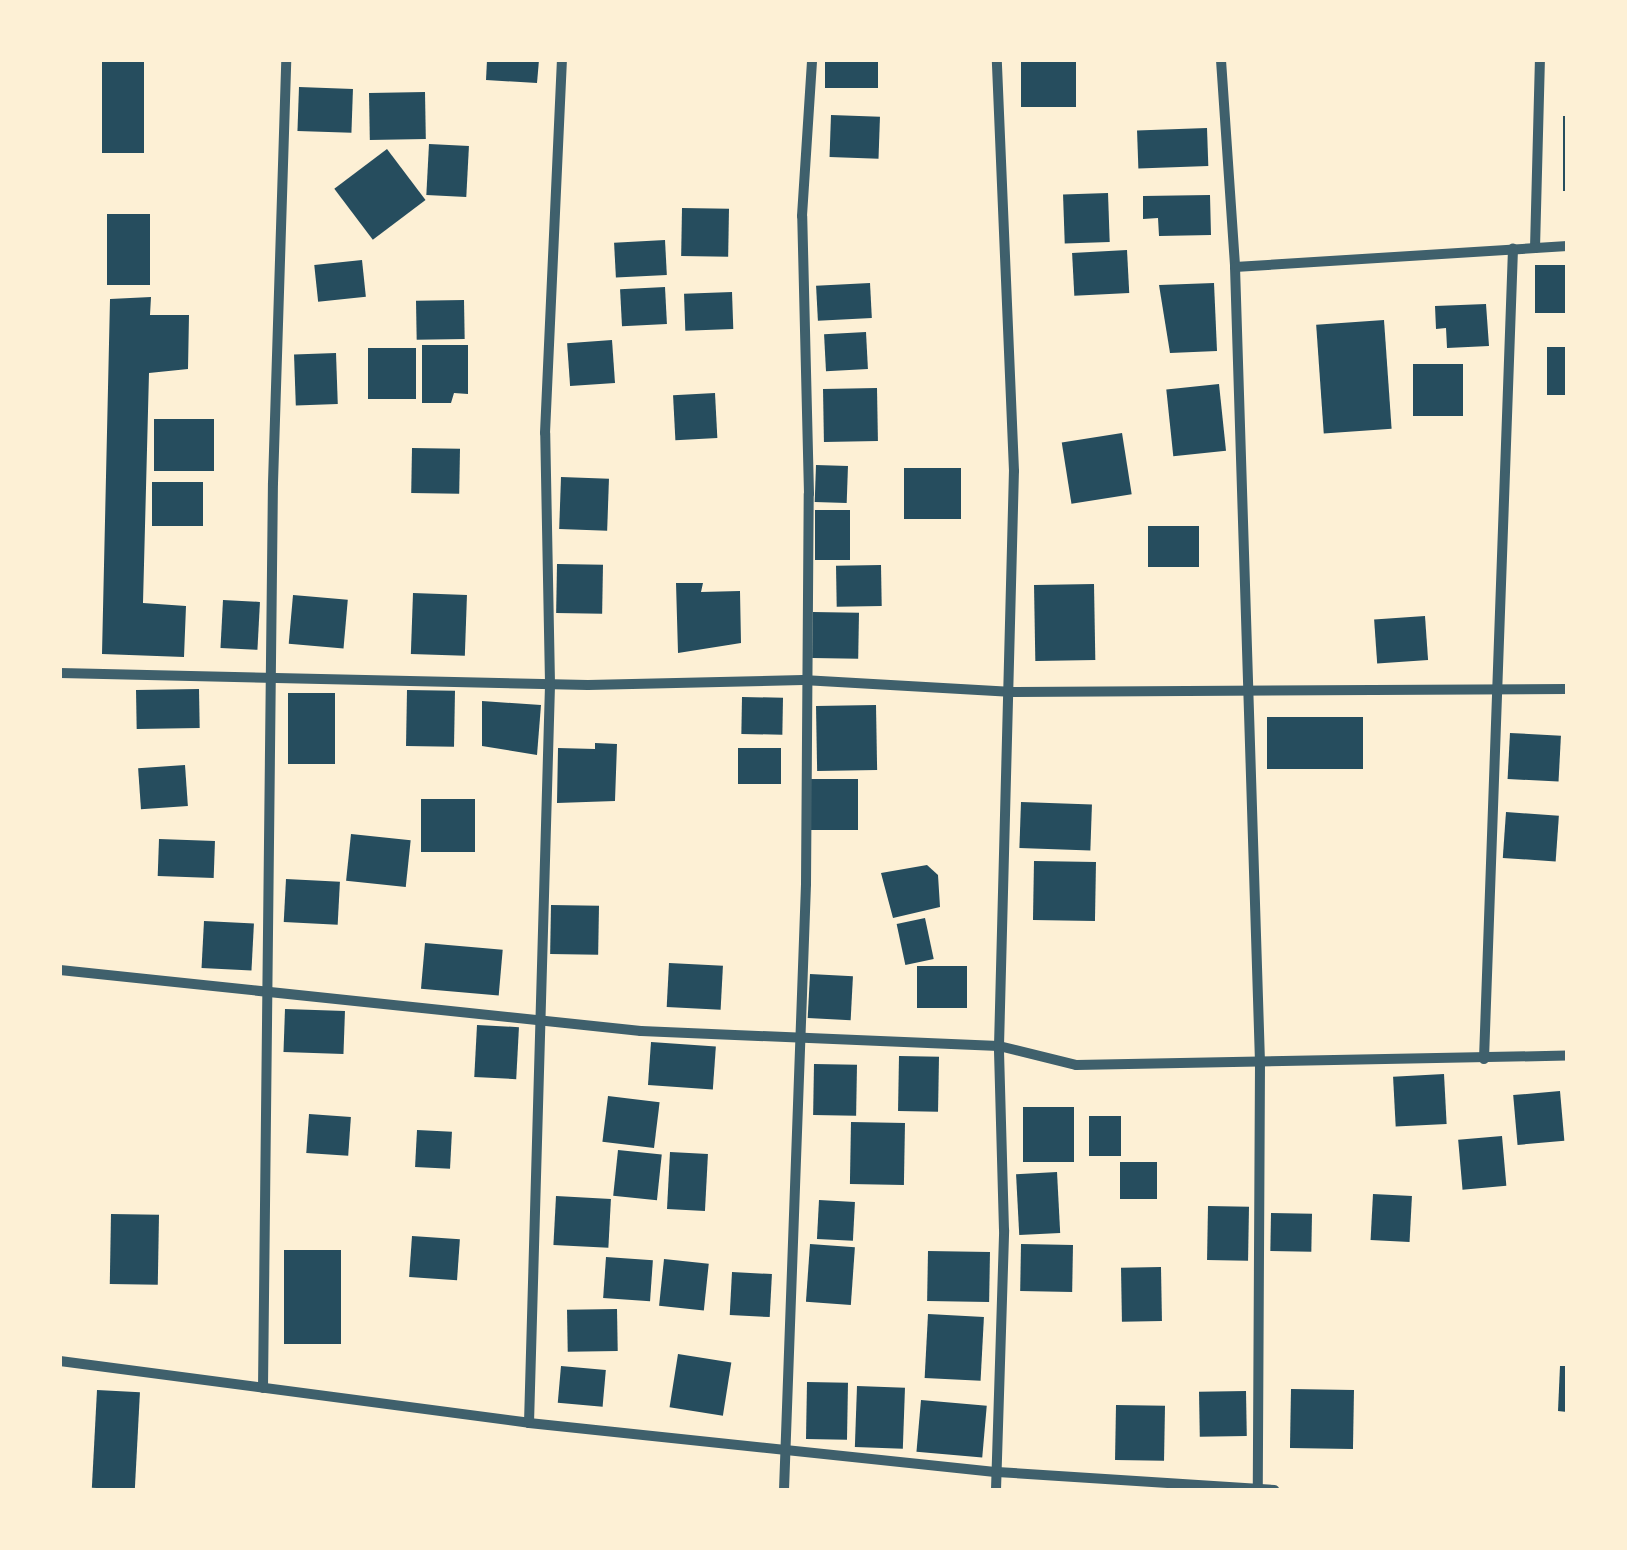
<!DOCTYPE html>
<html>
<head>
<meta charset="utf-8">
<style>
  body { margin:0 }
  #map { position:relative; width:1627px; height:1550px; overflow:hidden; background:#fdf0d5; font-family:"Asap Condensed",sans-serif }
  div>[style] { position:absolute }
  .building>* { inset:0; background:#264d5e; transform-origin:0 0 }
  .minor>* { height:10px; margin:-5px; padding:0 5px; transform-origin:5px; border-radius:5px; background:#3f606c }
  span { translate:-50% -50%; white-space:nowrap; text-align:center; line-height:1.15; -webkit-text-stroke:8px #fdf0d5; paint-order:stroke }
  .frame { position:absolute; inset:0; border:62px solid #fdf0d5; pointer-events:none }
</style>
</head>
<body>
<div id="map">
  <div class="building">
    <div style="left:102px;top:60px;width:42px;height:93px"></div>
    <div style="clip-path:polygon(487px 60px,539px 60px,537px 83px,486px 80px)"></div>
    <div style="left:825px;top:60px;width:53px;height:28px"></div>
    <div style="left:1021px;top:60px;width:55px;height:47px"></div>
    <div style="left:299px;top:87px;width:54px;height:44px;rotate:2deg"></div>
    <div style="left:425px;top:92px;width:47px;height:56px;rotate:89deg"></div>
    <div style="left:831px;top:115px;width:49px;height:42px;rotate:2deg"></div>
    <div style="left:1563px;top:116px;width:4px;height:75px"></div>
    <div style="left:1207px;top:128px;width:38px;height:70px;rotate:88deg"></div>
    <div style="left:429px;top:144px;width:40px;height:51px;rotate:3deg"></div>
    <div style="left:387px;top:149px;width:64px;height:66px;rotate:53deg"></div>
    <div style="left:1108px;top:193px;width:49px;height:45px;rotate:88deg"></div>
    <div style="clip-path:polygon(1210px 195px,1211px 235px,1159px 236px,1158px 218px,1143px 219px,1143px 196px)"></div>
    <div style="left:682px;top:208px;width:47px;height:48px;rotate:1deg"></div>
    <div style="left:107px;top:214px;width:43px;height:71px"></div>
    <div style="left:665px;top:240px;width:35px;height:51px;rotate:87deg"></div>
    <div style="left:1127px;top:250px;width:43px;height:55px;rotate:87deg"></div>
    <div style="left:362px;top:260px;width:37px;height:48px;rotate:84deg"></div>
    <div style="left:1535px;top:265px;width:32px;height:48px"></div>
    <div style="left:870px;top:283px;width:35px;height:54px;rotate:87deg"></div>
    <div style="clip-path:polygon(1214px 283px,1217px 351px,1170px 353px,1159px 285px)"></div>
    <div style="left:665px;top:287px;width:37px;height:45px;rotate:87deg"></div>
    <div style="left:732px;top:292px;width:37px;height:48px;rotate:88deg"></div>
    <div style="clip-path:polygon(151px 297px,150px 315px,189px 315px,188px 369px,149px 373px,143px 603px,186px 606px,184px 657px,102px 654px,110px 299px)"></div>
    <div style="left:464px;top:300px;width:39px;height:48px;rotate:89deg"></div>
    <div style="clip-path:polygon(1486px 304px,1489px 346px,1447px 348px,1446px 328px,1436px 329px,1435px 306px)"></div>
    <div style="left:1384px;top:320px;width:109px;height:68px;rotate:86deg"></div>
    <div style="left:866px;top:332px;width:37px;height:42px;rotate:87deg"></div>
    <div style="left:612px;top:340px;width:43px;height:45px;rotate:86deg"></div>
    <div style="clip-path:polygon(422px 345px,468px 345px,468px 394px,454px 393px,451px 403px,422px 403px)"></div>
    <div style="left:1547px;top:347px;width:20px;height:48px"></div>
    <div style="left:368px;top:348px;width:48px;height:51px"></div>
    <div style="left:336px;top:353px;width:51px;height:42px;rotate:88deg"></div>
    <div style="left:1413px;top:364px;width:50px;height:52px"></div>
    <div style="left:1219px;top:384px;width:67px;height:53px;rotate:84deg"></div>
    <div style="left:877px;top:388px;width:53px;height:54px;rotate:89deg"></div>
    <div style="left:715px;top:393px;width:45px;height:42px;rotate:87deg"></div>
    <div style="left:154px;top:419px;width:60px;height:52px"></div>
    <div style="left:1122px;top:433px;width:62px;height:61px;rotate:81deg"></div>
    <div style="left:412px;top:448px;width:48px;height:45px;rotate:1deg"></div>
    <div style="left:816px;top:465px;width:32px;height:37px;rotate:2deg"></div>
    <div style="left:904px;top:468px;width:57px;height:51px"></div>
    <div style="left:561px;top:477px;width:48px;height:52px;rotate:2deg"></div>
    <div style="left:152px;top:482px;width:51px;height:44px"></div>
    <div style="left:815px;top:510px;width:35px;height:50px"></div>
    <div style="left:1148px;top:526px;width:51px;height:41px"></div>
    <div style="left:557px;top:564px;width:46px;height:49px;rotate:1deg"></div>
    <div style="left:881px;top:565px;width:41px;height:45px;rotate:89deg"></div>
    <div style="clip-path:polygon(676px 583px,703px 583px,701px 592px,740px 591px,741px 643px,678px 653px)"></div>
    <div style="left:1094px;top:584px;width:76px;height:60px;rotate:89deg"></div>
    <div style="left:413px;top:593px;width:54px;height:61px;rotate:2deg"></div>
    <div style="left:293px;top:595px;width:55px;height:49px;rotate:5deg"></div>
    <div style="left:223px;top:600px;width:37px;height:48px;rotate:3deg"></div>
    <div style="left:813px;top:612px;width:46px;height:46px;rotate:1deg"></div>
    <div style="left:1425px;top:616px;width:44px;height:51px;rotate:86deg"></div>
    <div style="left:199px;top:689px;width:39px;height:63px;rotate:89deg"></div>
    <div style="left:407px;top:690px;width:48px;height:56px;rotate:1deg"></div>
    <div style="left:288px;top:693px;width:47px;height:71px"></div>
    <div style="left:742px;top:697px;width:41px;height:37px;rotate:1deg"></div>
    <div style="clip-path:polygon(482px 701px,541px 705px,537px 755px,482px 746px)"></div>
    <div style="left:876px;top:705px;width:65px;height:60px;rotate:89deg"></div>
    <div style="left:1267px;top:717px;width:96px;height:52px"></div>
    <div style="left:1510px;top:733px;width:51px;height:46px;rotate:3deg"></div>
    <div style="clip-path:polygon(595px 743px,617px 744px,615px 801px,557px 803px,558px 748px,595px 749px)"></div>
    <div style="left:738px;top:748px;width:43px;height:36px"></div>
    <div style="left:185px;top:765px;width:41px;height:47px;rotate:86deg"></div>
    <div style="left:810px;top:779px;width:48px;height:51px"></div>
    <div style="left:421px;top:799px;width:54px;height:53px"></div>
    <div style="left:1021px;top:802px;width:71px;height:46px;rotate:2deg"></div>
    <div style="left:1506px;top:812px;width:53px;height:46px;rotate:4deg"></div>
    <div style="left:351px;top:834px;width:60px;height:47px;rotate:6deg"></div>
    <div style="left:159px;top:839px;width:56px;height:37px;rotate:2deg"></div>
    <div style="left:1034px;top:861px;width:62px;height:59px;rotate:1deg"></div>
    <div style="clip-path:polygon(927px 865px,938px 875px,940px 907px,893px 918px,881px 873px)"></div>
    <div style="left:286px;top:879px;width:54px;height:43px;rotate:3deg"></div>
    <div style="left:551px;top:905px;width:48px;height:49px;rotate:1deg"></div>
    <div style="left:925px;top:918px;width:42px;height:29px;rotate:78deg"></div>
    <div style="left:204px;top:921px;width:50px;height:47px;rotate:3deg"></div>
    <div style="left:425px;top:943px;width:78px;height:46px;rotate:5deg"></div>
    <div style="left:669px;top:963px;width:54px;height:44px;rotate:3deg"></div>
    <div style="left:917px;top:966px;width:50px;height:42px"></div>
    <div style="left:810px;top:974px;width:43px;height:44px;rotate:3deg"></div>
    <div style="left:285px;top:1009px;width:60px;height:43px;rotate:2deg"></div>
    <div style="left:477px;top:1025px;width:42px;height:52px;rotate:3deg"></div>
    <div style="left:651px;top:1042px;width:65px;height:43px;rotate:4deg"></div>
    <div style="left:899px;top:1056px;width:40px;height:55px;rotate:1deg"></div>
    <div style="left:814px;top:1064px;width:43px;height:51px;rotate:1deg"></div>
    <div style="left:1444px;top:1074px;width:50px;height:51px;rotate:87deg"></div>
    <div style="left:1560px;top:1091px;width:50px;height:47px;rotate:85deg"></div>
    <div style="left:608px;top:1096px;width:52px;height:46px;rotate:7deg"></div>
    <div style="left:1023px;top:1107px;width:51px;height:55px"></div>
    <div style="left:309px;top:1114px;width:42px;height:39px;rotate:4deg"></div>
    <div style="left:1089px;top:1116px;width:32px;height:40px"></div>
    <div style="left:851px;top:1122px;width:54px;height:62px;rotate:1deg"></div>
    <div style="left:417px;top:1130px;width:35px;height:37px;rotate:3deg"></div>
    <div style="left:1502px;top:1136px;width:50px;height:44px;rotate:85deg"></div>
    <div style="left:618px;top:1150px;width:44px;height:46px;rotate:6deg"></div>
    <div style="left:670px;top:1152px;width:38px;height:57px;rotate:3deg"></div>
    <div style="left:1120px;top:1162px;width:37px;height:37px"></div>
    <div style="left:1057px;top:1172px;width:61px;height:41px;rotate:87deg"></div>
    <div style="left:1373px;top:1194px;width:39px;height:46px;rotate:3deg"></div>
    <div style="left:556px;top:1196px;width:55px;height:49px;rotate:3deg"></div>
    <div style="left:819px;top:1200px;width:36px;height:39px;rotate:3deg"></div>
    <div style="left:1208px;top:1206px;width:41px;height:54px;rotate:1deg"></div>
    <div style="left:1271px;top:1213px;width:41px;height:38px;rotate:1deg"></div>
    <div style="left:111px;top:1214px;width:48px;height:70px;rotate:1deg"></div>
    <div style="left:412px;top:1236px;width:48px;height:41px;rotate:4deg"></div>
    <div style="left:810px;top:1244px;width:45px;height:58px;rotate:4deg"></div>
    <div style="left:1021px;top:1244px;width:52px;height:47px;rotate:1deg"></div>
    <div style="left:284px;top:1250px;width:57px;height:94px"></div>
    <div style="left:928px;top:1251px;width:62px;height:50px;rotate:1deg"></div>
    <div style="left:606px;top:1257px;width:47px;height:41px;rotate:4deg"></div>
    <div style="left:664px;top:1259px;width:45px;height:47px;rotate:6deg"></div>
    <div style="left:1161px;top:1267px;width:54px;height:40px;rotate:89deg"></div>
    <div style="left:732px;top:1272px;width:40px;height:43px;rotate:3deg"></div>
    <div style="left:617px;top:1309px;width:42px;height:50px;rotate:89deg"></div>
    <div style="left:928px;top:1314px;width:56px;height:64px;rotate:3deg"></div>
    <div style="left:678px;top:1354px;width:54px;height:54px;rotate:9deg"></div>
    <div style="left:561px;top:1366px;width:45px;height:37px;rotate:5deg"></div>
    <div style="clip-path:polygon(1560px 1366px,1567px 1366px,1567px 1412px,1558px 1411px)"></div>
    <div style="left:807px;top:1382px;width:41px;height:57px;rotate:1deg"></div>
    <div style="left:857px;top:1386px;width:48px;height:61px;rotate:2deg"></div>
    <div style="left:1291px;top:1389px;width:63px;height:59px;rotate:1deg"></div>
    <div style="left:97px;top:1390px;width:43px;height:98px;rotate:3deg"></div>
    <div style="left:1246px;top:1391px;width:45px;height:47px;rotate:89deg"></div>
    <div style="left:921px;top:1400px;width:66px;height:52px;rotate:5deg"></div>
    <div style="left:1116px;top:1405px;width:49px;height:55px;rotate:1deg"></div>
  </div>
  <div class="minor">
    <div style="left:1221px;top:60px;width:207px;rotate:86.1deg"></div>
    <div style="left:1235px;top:267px;width:796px;rotate:88.2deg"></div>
    <div style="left:1260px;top:1063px;width:426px;rotate:90.3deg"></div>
    <div style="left:1535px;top:248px;width:188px;rotate:-88.5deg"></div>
    <div style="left:1235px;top:267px;width:333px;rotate:-3.6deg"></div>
    <div style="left:60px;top:673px;width:528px;rotate:1.3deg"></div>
    <div style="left:588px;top:685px;width:215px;rotate:-1.3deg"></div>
    <div style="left:803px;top:680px;width:206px;rotate:3.3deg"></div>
    <div style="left:1009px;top:692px;width:558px;rotate:-0.31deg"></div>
    <div style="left:60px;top:970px;width:584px;rotate:5.99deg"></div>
    <div style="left:641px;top:1031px;width:358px;rotate:2.4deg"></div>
    <div style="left:999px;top:1046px;width:79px;rotate:13.9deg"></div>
    <div style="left:1076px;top:1065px;width:491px;rotate:-1.1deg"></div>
    <div style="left:1484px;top:1059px;width:811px;rotate:-87.95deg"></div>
    <div style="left:60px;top:1361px;width:473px;rotate:7.5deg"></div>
    <div style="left:529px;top:1423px;width:471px;rotate:6deg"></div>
    <div style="left:997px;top:1472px;width:278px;rotate:3.7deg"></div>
    <div style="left:263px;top:1388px;width:905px;rotate:-89.37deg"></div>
    <div style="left:273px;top:483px;width:423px;rotate:-88.2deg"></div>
    <div style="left:529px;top:1423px;width:740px;rotate:-88.37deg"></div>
    <div style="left:550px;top:683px;width:250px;rotate:-91.1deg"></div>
    <div style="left:545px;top:433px;width:373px;rotate:-87.4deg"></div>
    <div style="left:784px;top:1490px;width:606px;rotate:-87.92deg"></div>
    <div style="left:806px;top:884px;width:390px;rotate:-89.6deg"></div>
    <div style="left:809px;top:494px;width:278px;rotate:-91.4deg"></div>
    <div style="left:802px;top:216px;width:156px;rotate:-86.3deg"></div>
    <div style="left:996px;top:1490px;width:260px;rotate:-88.2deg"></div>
    <div style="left:1004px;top:1230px;width:184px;rotate:-91.6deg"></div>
    <div style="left:999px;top:1046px;width:575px;rotate:-88.51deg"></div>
    <div style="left:1014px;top:471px;width:411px;rotate:-92.4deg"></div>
  </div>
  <div class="frame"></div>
</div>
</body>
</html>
